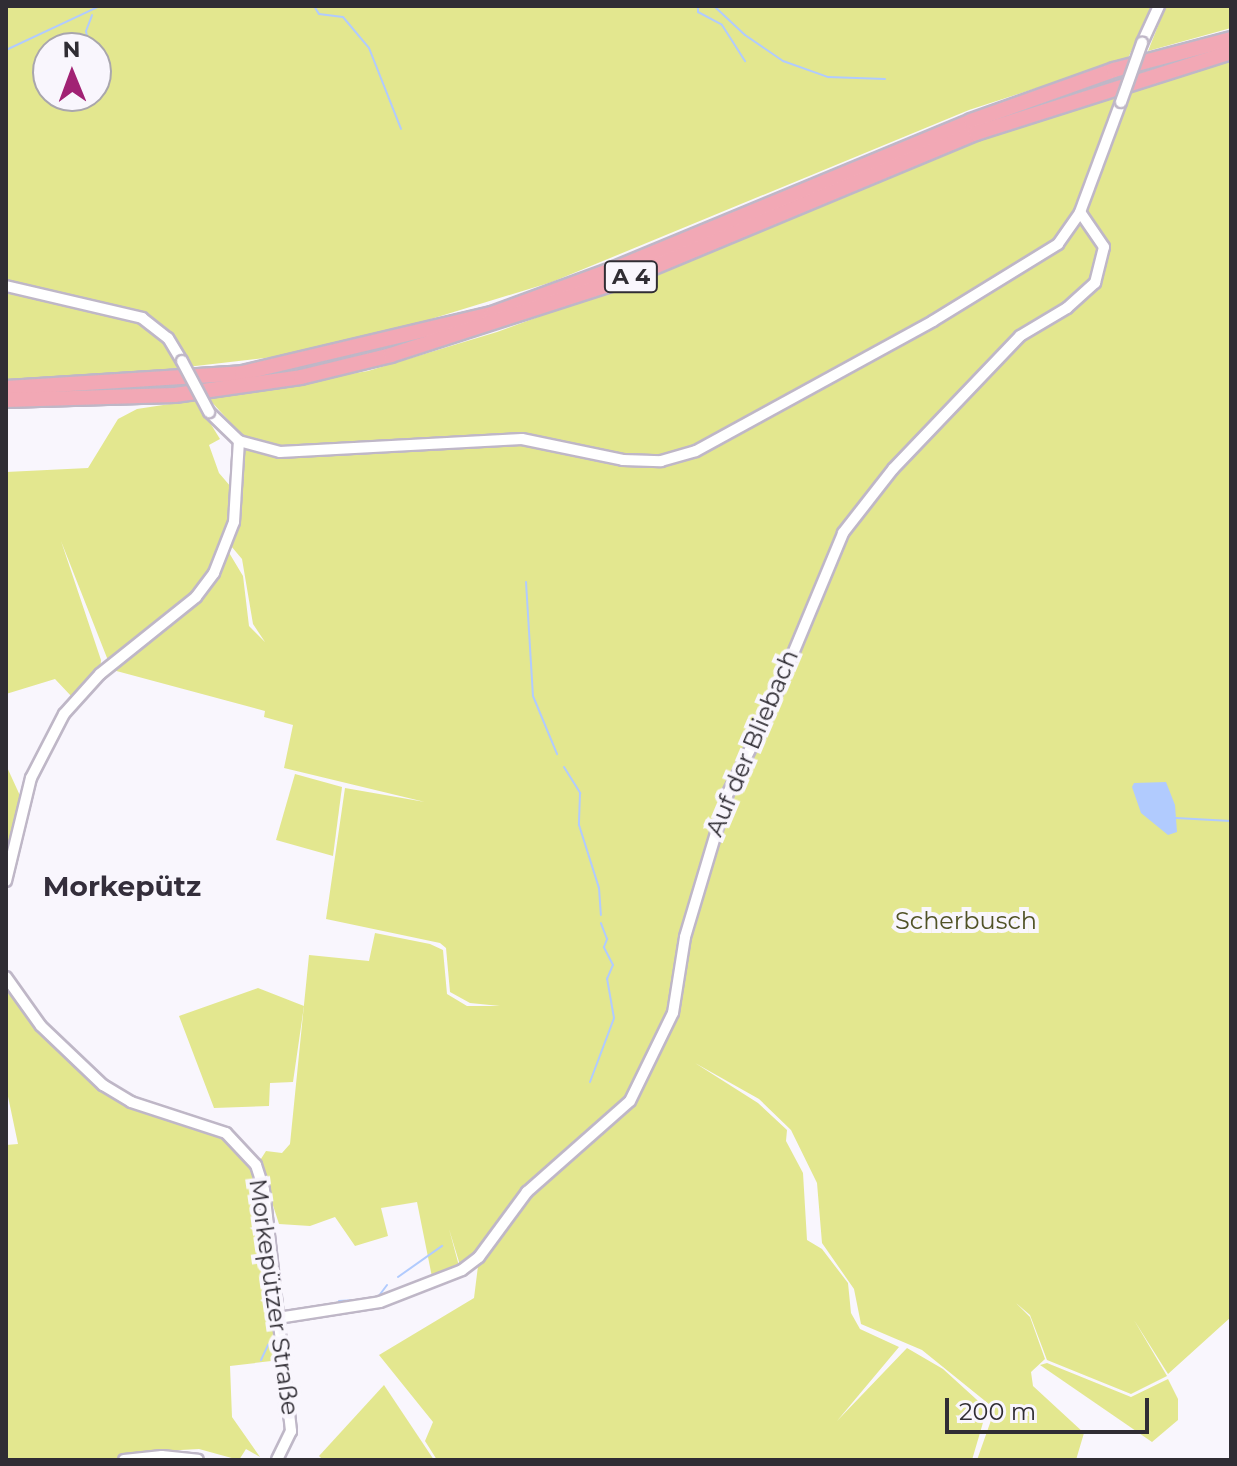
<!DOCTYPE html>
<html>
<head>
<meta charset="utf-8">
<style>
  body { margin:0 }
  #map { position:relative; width:1237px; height:1466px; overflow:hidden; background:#f9f6fd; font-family:Montserrat,sans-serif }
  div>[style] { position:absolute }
  .green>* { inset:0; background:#e3e78f }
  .water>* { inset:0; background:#b1cbfe }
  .stream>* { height:2px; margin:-1px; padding:0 1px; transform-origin:1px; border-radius:1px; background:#b1cbfe }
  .roads { filter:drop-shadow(2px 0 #bfb7c7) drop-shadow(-2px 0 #bfb7c7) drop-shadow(0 2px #bfb7c7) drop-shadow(0 -2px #bfb7c7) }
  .secondary>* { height:10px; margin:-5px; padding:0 5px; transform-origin:5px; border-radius:5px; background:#fff }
  .highway>* { height:14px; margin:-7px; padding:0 7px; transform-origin:7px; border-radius:7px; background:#f2a8b5 }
  .bridges { filter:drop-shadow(2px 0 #bfb7c7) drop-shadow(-2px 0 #bfb7c7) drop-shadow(0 2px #bfb7c7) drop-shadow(0 -2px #bfb7c7) }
  .secondary-bridge>* { height:10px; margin:-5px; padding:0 5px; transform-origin:5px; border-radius:5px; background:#fff }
  span { translate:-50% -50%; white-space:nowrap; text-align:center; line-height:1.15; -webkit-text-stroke:8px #f9f6fd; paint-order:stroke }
  .shield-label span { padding:2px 6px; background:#f9f6fd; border:2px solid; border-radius:6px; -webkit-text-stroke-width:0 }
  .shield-label { font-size:22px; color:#302d34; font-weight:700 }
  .street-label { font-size:24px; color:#302d34 }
  .park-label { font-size:24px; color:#505226 }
  .quarter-label { font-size:28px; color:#342e3b; font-weight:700 }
  .frame { position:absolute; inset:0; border:8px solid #302d34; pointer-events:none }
  .north { position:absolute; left:32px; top:32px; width:80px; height:80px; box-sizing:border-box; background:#f9f6fd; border:2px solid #a9a6ad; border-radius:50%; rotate:359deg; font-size:22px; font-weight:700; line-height:32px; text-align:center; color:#302d34 }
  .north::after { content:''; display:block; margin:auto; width:28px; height:36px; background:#a12274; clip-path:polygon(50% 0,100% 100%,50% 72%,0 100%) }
  .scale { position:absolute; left:945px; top:1398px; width:204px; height:36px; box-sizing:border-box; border:4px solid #302d34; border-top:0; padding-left:10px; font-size:24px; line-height:28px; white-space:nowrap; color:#302d34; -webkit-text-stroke:6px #f9f6fd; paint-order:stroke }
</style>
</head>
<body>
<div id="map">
  <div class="green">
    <div style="clip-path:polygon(evenodd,6px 6px,1153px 6px,1128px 58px,969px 110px,552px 282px,382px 334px,291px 355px,66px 381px,6px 380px,6px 6px,48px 48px,96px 48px,96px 96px,48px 96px,48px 48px)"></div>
    <div style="clip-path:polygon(1166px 6px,1231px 6px,1231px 28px,1148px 51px)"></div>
    <div style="clip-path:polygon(1231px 61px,1231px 1317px,1168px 1374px,1134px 1320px,1167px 1376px,1131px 1394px,1047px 1360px,1030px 1315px,1016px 1303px,1030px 1317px,1045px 1359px,1031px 1372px,1033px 1386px,1084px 1433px,1076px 1460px,977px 1460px,995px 1409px,922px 1350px,861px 1324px,854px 1289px,822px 1243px,817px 1183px,791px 1130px,759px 1099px,695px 1063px,758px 1103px,787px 1130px,786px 1141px,803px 1173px,807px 1240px,822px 1249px,848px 1283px,851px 1313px,860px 1329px,899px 1347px,837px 1421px,907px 1348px,943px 1369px,987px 1409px,972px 1460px,437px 1460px,425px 1441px,433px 1422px,379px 1355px,474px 1298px,479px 1258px,476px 1254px,460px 1265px,449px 1229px,459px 1266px,432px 1277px,417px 1202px,381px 1208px,388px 1236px,355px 1246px,335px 1217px,310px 1226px,279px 1224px,259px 1162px,266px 1151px,282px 1153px,290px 1144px,309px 955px,369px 961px,375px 933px,430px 944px,443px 950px,447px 994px,467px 1006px,500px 1006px,470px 1003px,450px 992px,446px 948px,440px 943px,326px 919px,345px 788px,425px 802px,284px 768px,293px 725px,264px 717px,265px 711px,109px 669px,217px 573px,228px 551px,243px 576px,249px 626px,265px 642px,253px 624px,242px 559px,231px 546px,241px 434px,208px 398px,368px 371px,497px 332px,623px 286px,977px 137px,1120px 88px)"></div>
    <div style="clip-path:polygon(196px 400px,220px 439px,209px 445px,219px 473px,231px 487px,225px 544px,213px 572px,195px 596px,109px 663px,61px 541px,101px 660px,100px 672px,72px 697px,55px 679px,6px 694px,6px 472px,88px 468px,118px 419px,137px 409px)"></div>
    <div style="clip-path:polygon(6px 765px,22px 800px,6px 865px)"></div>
    <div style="clip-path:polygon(295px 774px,342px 787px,333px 856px,276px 840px)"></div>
    <div style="clip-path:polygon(6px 986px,25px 1014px,106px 1091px,225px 1137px,252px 1167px,259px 1184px,280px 1360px,230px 1366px,232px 1417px,260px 1457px,246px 1449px,239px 1460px,199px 1449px,162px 1451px,154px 1460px,6px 1460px,6px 1145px,18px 1144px,6px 1087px)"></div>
    <div style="clip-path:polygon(258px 988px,304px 1006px,293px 1082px,270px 1083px,269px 1106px,214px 1108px,179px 1016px)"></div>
    <div style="clip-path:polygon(1047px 1363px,1131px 1397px,1168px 1379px,1178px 1399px,1178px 1420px,1152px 1442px,1040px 1365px)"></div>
    <div style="clip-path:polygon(384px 1385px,434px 1460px,323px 1460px,319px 1456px)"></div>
  </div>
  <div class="water">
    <div style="clip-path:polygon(1166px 782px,1175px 805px,1177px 832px,1168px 835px,1141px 813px,1132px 787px,1134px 783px)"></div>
  </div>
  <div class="stream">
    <div style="left:314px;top:6px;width:9px;rotate:58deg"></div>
    <div style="left:319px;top:14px;width:24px;rotate:7deg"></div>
    <div style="left:343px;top:17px;width:40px;rotate:50deg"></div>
    <div style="left:369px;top:48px;width:87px;rotate:68.4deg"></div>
    <div style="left:698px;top:6px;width:6px;rotate:90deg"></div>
    <div style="left:698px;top:12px;width:27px;rotate:28deg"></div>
    <div style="left:722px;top:25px;width:43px;rotate:57.4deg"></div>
    <div style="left:714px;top:6px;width:42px;rotate:43.1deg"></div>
    <div style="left:745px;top:35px;width:46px;rotate:34.4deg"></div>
    <div style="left:783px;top:61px;width:48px;rotate:19.6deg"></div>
    <div style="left:828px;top:77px;width:57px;rotate:2deg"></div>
    <div style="left:89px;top:48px;width:17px;rotate:-100deg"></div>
    <div style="left:86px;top:31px;width:17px;rotate:-69deg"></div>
    <div style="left:6px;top:50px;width:104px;rotate:-25.1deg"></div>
    <div style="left:94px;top:96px;width:2px;rotate:63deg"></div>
    <div style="left:526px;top:582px;width:114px;rotate:86.5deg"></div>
    <div style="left:533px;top:696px;width:63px;rotate:67.5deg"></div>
    <div style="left:564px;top:767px;width:31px;rotate:58deg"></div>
    <div style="left:580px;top:793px;width:32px;rotate:92deg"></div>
    <div style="left:579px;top:825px;width:66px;rotate:72.4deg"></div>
    <div style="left:599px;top:888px;width:27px;rotate:86deg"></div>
    <div style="left:1176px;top:818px;width:55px;rotate:3.1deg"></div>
    <div style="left:590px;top:1082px;width:68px;rotate:-69.4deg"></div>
    <div style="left:614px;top:1018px;width:40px;rotate:-100deg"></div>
    <div style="left:607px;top:979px;width:15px;rotate:-67deg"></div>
    <div style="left:613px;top:965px;width:20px;rotate:-117deg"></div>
    <div style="left:604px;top:947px;width:9px;rotate:-69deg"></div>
    <div style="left:607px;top:939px;width:17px;rotate:-111deg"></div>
    <div style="left:398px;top:1277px;width:54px;rotate:-35.2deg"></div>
    <div style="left:378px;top:1297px;width:15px;rotate:-53deg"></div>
    <div style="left:339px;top:1301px;width:22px;rotate:-3deg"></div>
    <div style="left:261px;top:1360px;width:17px;rotate:-65deg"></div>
  </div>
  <div class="roads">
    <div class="secondary">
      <div style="left:1142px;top:43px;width:41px;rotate:-65.3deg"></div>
      <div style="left:6px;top:286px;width:140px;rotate:13.2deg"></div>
      <div style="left:142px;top:318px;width:33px;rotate:38deg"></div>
      <div style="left:168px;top:338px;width:27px;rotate:59deg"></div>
      <div style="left:209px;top:412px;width:42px;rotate:44deg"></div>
      <div style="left:239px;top:441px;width:42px;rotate:15deg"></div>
      <div style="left:280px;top:452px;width:242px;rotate:-3.1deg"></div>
      <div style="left:522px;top:439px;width:103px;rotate:11.7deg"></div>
      <div style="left:623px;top:460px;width:38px;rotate:2deg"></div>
      <div style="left:661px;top:461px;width:36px;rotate:-16deg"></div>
      <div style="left:696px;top:451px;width:270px;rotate:-28.7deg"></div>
      <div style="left:933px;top:321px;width:147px;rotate:-31.6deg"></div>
      <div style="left:1058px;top:244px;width:39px;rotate:-55deg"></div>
      <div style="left:1080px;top:212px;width:117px;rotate:-69.6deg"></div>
      <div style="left:6px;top:881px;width:106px;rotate:-76.4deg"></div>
      <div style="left:31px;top:778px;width:72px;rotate:-62.7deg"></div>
      <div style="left:64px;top:714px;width:54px;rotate:-48deg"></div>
      <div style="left:100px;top:674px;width:123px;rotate:-38.7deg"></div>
      <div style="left:196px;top:597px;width:30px;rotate:-53deg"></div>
      <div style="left:214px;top:573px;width:55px;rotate:-68.6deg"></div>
      <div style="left:234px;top:522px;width:81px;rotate:-86.5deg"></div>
      <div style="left:6px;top:977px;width:60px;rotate:54.5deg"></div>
      <div style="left:41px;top:1026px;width:86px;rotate:43.6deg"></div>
      <div style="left:103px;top:1085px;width:33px;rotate:31deg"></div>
      <div style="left:131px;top:1102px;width:100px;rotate:18.1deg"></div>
      <div style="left:226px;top:1133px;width:44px;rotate:46.8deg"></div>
      <div style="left:256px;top:1165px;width:26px;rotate:72deg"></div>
      <div style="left:264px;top:1190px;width:243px;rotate:83.6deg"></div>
      <div style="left:291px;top:1431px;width:32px;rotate:116deg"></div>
      <div style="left:278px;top:1318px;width:103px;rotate:-8.9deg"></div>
      <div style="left:380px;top:1302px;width:88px;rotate:-21.3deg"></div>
      <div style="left:462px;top:1270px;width:21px;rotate:-37deg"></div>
      <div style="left:479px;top:1257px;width:81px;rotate:-53.6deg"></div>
      <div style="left:527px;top:1192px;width:137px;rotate:-41.5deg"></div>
      <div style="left:630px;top:1101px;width:98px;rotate:-64deg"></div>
      <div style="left:673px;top:1013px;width:77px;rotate:-81deg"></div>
      <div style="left:685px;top:937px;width:150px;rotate:-73.4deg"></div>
      <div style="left:728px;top:793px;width:86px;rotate:-63.1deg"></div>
      <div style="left:767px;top:716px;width:198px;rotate:-67.4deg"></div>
      <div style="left:843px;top:533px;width:81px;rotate:-52deg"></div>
      <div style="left:893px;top:469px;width:184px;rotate:-46.3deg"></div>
      <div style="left:1020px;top:336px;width:55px;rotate:-30.8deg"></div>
      <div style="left:1067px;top:308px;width:38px;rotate:-42deg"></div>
      <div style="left:1095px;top:283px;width:37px;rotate:-76deg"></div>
      <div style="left:1104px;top:247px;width:42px;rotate:-124.4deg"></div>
      <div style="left:124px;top:1460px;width:38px;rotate:-6deg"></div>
      <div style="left:162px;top:1456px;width:36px;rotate:6deg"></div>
    </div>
    <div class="highway">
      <div style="left:6px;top:388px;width:236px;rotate:-3.6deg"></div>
      <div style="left:242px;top:373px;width:257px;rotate:-13.3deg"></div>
      <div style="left:492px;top:314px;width:130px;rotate:-20.2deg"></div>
      <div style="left:614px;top:269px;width:386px;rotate:-22.5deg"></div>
      <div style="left:971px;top:121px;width:152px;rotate:-19.6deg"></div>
      <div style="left:1114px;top:70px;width:121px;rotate:-14.8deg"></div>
      <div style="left:6px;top:400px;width:169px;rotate:-1.7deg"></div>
      <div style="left:175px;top:395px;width:127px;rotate:-8.1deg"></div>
      <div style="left:301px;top:377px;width:93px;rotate:-13.7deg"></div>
      <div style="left:391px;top:355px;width:241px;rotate:-17.9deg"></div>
      <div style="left:620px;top:281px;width:386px;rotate:-22.6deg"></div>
      <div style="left:976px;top:133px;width:268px;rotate:-17.6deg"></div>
    </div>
  </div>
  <div class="bridges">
    <div class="secondary-bridge">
      <div style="left:1121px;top:102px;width:63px;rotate:-70.4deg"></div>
      <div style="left:182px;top:361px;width:58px;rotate:62.1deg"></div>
    </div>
  </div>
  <div class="shield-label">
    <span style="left:631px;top:277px">A 4</span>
  </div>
  <div class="street-label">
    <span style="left:752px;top:743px;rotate:-67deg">Auf der Bliebach</span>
    <span style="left:274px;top:1297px;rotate:82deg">Morkepützer Straße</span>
  </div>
  <div class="park-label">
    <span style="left:966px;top:921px">Scherbusch</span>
  </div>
  <div class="quarter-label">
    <span style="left:122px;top:886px">Morkepütz</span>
  </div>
  <div class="frame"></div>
  <div class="north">N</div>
  <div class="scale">200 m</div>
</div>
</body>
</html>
